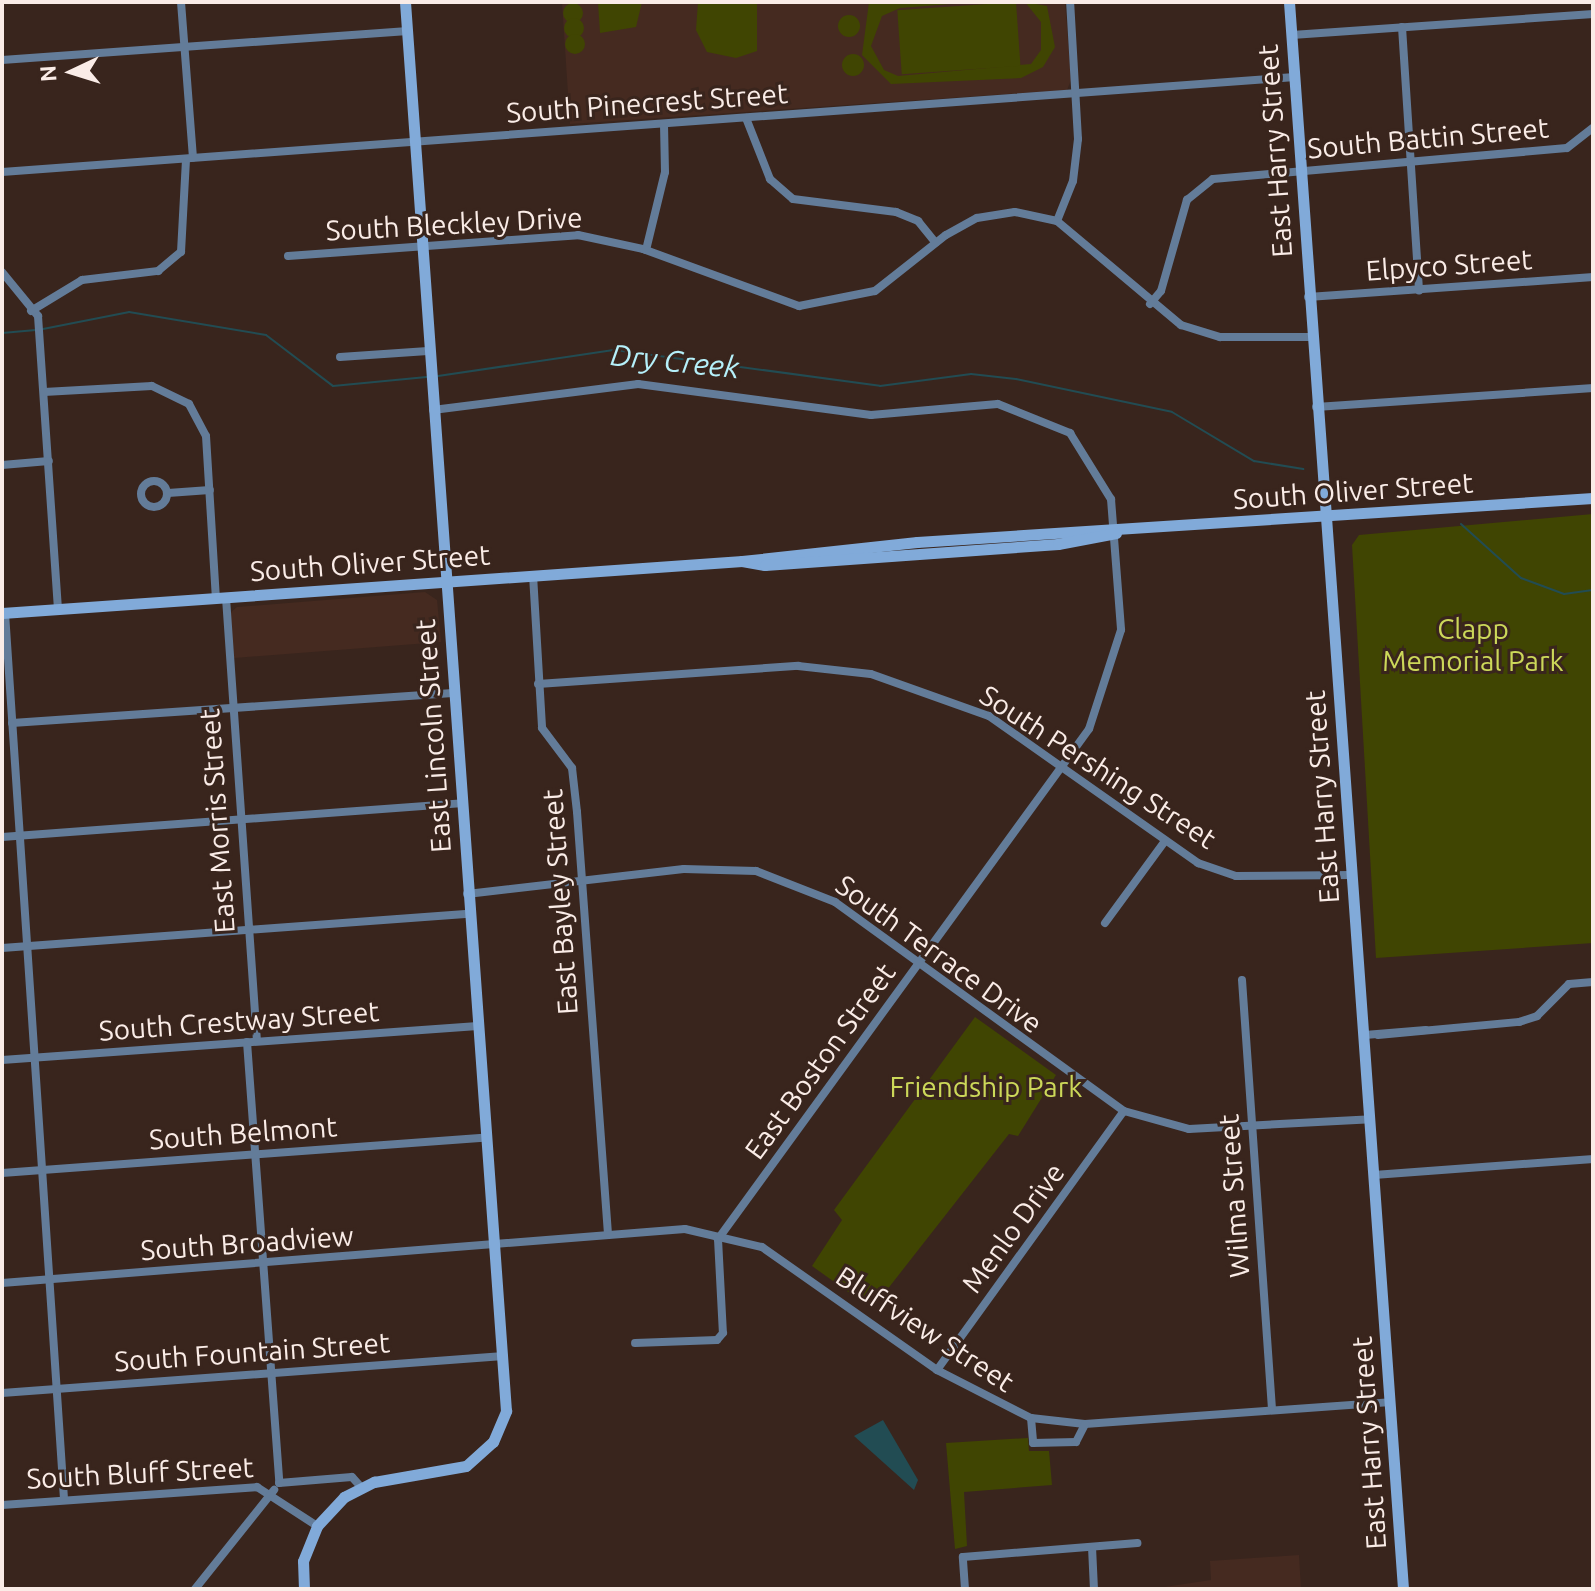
<!DOCTYPE html>
<html>
<head>
<meta charset="utf-8">
<style>
  body { margin:0 }
  #map { position:relative; width:1595px; height:1591px; overflow:hidden; background:#39251d; font-family:Ubuntu,sans-serif }
  div>[style] { position:absolute }
  .built>* { inset:0; background:#452a20 }
  .green>* { inset:0; background:#404502; transform-origin:0 0 }
  .round { border-radius:50% }
  .water>* { inset:0; background:#224c53 }
  .stream>* { height:2px; margin:-1px; padding:0 1px; transform-origin:1px; border-radius:1px; background:#224c53 }
  .street>* { height:8px; margin:-4px; padding:0 4px; transform-origin:4px; border-radius:4px; background:#637c99 }
  .street>.ring { margin:-4px; padding:0; box-sizing:content-box; background:none; border:8px solid #637c99; border-radius:50% }
  .secondary>* { height:11px; margin:-5.5px; padding:0 5.5px; transform-origin:5.5px; border-radius:5.5px; background:#81aad9 }
  span { translate:-50% -50%; white-space:nowrap; text-align:center; line-height:1.15; -webkit-text-stroke:6px #39251d; paint-order:stroke }
  .street-label { font-size:28px; color:#faece7 }
  .park-label { font-size:28px; color:#ccd859 }
  .water-label { font-size:30px; color:#b5f0fa; font-style:italic }
  .frame { position:absolute; inset:0; border:4px solid #faece7; pointer-events:none }
  .north { position:absolute; left:32px; top:32px; width:80px; height:80px; -webkit-text-stroke:6px #39251d; paint-order:stroke; rotate:266deg; font-size:22px; font-weight:700; line-height:32px; text-align:center; color:#faece7 }
  .north::after { content:''; display:block; margin:auto; width:28px; height:36px; background:#faece7; clip-path:polygon(50% 0,100% 100%,50% 72%,0 100%) }
</style>
</head>
<body>
<div id="map">
  <div class="built">
    <div style="clip-path:polygon(562px 2px,1065px 2px,1071px 80px,1067px 90px,570px 124px)"></div>
    <div style="clip-path:polygon(425px 592px,437px 600px,441px 642px,234px 658px,230px 613px,237px 607px)"></div>
    <div style="clip-path:polygon(1299px 1555px,1301px 1589px,1151px 1589px,1211px 1580px,1210px 1561px)"></div>
  </div>
  <div class="green">
    <div style="clip-path:polygon(598px 2px,642px 2px,636px 27px,600px 33px)"></div>
    <div style="clip-path:polygon(698px 2px,757px 2px,757px 51px,736px 58px,707px 52px,696px 30px)"></div>
    <div style="clip-path:polygon(869px 2px,976px 2px,900px 8px,882px 16px,871px 46px,884px 70px,898px 76px,1031px 64px,1041px 50px,1041px 22px,1025px 2px,1047px 6px,1055px 47px,1043px 67px,1021px 78px,891px 84px,862px 55px)"></div>
    <div style="left:1016px;top:2px;width:64px;height:119px;rotate:86deg"></div>
    <div class="round" style="left:563px;top:3px;width:20px;height:20px"></div>
    <div class="round" style="left:838px;top:15px;width:22px;height:22px"></div>
    <div class="round" style="left:564px;top:18px;width:20px;height:20px"></div>
    <div class="round" style="left:565px;top:34px;width:20px;height:20px"></div>
    <div class="round" style="left:842px;top:54px;width:22px;height:22px"></div>
    <div style="clip-path:polygon(1593px 514px,1593px 943px,1376px 958px,1352px 545px,1359px 535px)"></div>
    <div style="clip-path:polygon(975px 1017px,1056px 1075px,1018px 1136px,1009px 1134px,872px 1309px,812px 1266px,842px 1220px,834px 1210px)"></div>
    <div style="clip-path:polygon(1028px 1438px,1029px 1451px,1049px 1451px,1052px 1485px,964px 1492px,967px 1546px,955px 1549px,946px 1443px)"></div>
  </div>
  <div class="water">
    <div style="clip-path:polygon(883px 1420px,918px 1480px,914px 1490px,854px 1436px)"></div>
  </div>
  <div class="stream">
    <div style="left:43px;top:329px;width:88px;rotate:-11.2deg"></div>
    <div style="left:129px;top:312px;width:139px;rotate:9.5deg"></div>
    <div style="left:266px;top:335px;width:84px;rotate:37.3deg"></div>
    <div style="left:333px;top:386px;width:94px;rotate:-5.5deg"></div>
    <div style="left:2px;top:333px;width:34px;rotate:-5deg"></div>
    <div style="left:438px;top:376px;width:179px;rotate:-8.4deg"></div>
    <div style="left:615px;top:350px;width:267px;rotate:7.7deg"></div>
    <div style="left:880px;top:386px;width:92px;rotate:-7.5deg"></div>
    <div style="left:971px;top:374px;width:45px;rotate:6.3deg"></div>
    <div style="left:1016px;top:379px;width:159px;rotate:11.9deg"></div>
    <div style="left:1172px;top:412px;width:96px;rotate:30.9deg"></div>
    <div style="left:1254px;top:461px;width:50px;rotate:9.3deg"></div>
    <div style="left:1461px;top:524px;width:81px;rotate:42deg"></div>
    <div style="left:1521px;top:578px;width:46px;rotate:20.4deg"></div>
    <div style="left:1564px;top:594px;width:29px;rotate:-8deg"></div>
  </div>
  <div class="street">
    <div style="left:181px;top:2px;width:156px;rotate:85.6deg"></div>
    <div style="left:1402px;top:27px;width:264px;rotate:86.3deg"></div>
    <div style="left:1292px;top:35px;width:302px;rotate:-4deg"></div>
    <div style="left:2px;top:60px;width:407px;rotate:-4.1deg"></div>
    <div style="left:746px;top:118px;width:66px;rotate:68.5deg"></div>
    <div style="left:770px;top:179px;width:30px;rotate:41deg"></div>
    <div style="left:793px;top:199px;width:104px;rotate:7.2deg"></div>
    <div style="left:896px;top:212px;width:24px;rotate:22deg"></div>
    <div style="left:918px;top:221px;width:28px;rotate:51deg"></div>
    <div style="left:2px;top:172px;width:1296px;rotate:-4.2deg"></div>
    <div style="left:1057px;top:221px;width:43px;rotate:-68.2deg"></div>
    <div style="left:1073px;top:181px;width:42px;rotate:-83.2deg"></div>
    <div style="left:1078px;top:139px;width:137px;rotate:-93.3deg"></div>
    <div style="left:646px;top:250px;width:80px;rotate:-76.3deg"></div>
    <div style="left:665px;top:172px;width:48px;rotate:-91.2deg"></div>
    <div style="left:288px;top:256px;width:291px;rotate:-4.1deg"></div>
    <div style="left:578px;top:235px;width:66px;rotate:12.2deg"></div>
    <div style="left:643px;top:249px;width:166px;rotate:20.1deg"></div>
    <div style="left:799px;top:306px;width:77px;rotate:-11.2deg"></div>
    <div style="left:875px;top:291px;width:90px;rotate:-38.3deg"></div>
    <div style="left:946px;top:235px;width:35px;rotate:-29deg"></div>
    <div style="left:977px;top:218px;width:38px;rotate:-9deg"></div>
    <div style="left:1015px;top:212px;width:43px;rotate:12.1deg"></div>
    <div style="left:1057px;top:221px;width:162px;rotate:40deg"></div>
    <div style="left:1181px;top:325px;width:41px;rotate:17.1deg"></div>
    <div style="left:1220px;top:337px;width:91px"></div>
    <div style="left:2px;top:272px;width:57px;rotate:50.7deg"></div>
    <div style="left:38px;top:316px;width:295px;rotate:86.1deg"></div>
    <div style="left:1308px;top:297px;width:286px;rotate:-4deg"></div>
    <div style="left:1150px;top:304px;width:17px;rotate:-50deg"></div>
    <div style="left:1161px;top:291px;width:95px;rotate:-74.1deg"></div>
    <div style="left:1187px;top:200px;width:33px;rotate:-39deg"></div>
    <div style="left:1213px;top:179px;width:355px;rotate:-5deg"></div>
    <div style="left:1567px;top:148px;width:33px;rotate:-38deg"></div>
    <div style="left:31px;top:311px;width:60px;rotate:-31.3deg"></div>
    <div style="left:82px;top:280px;width:77px;rotate:-6.8deg"></div>
    <div style="left:158px;top:271px;width:30px;rotate:-40deg"></div>
    <div style="left:181px;top:252px;width:93px;rotate:-86.9deg"></div>
    <div style="left:340px;top:357px;width:88px;rotate:-3.9deg"></div>
    <div style="left:44px;top:392px;width:108px;rotate:-3.2deg"></div>
    <div style="left:152px;top:386px;width:41px;rotate:25.9deg"></div>
    <div style="left:189px;top:404px;width:36px;rotate:62deg"></div>
    <div style="left:206px;top:436px;width:162px;rotate:86.5deg"></div>
    <div style="left:1316px;top:407px;width:278px;rotate:-3.9deg"></div>
    <div style="left:433px;top:410px;width:207px;rotate:-7.2deg"></div>
    <div style="left:638px;top:384px;width:235px;rotate:7.6deg"></div>
    <div style="left:871px;top:415px;width:127px;rotate:-5deg"></div>
    <div style="left:998px;top:404px;width:78px;rotate:21.9deg"></div>
    <div style="left:1070px;top:433px;width:78px;rotate:58.2deg"></div>
    <div style="left:1111px;top:499px;width:131px;rotate:85.6deg"></div>
    <div style="left:1121px;top:630px;width:104px;rotate:107.9deg"></div>
    <div style="left:1089px;top:729px;width:631px;rotate:126.03deg"></div>
    <div style="left:718px;top:1239px;width:94px;rotate:87deg"></div>
    <div style="left:723px;top:1333px;width:9px;rotate:131deg"></div>
    <div style="left:717px;top:1340px;width:82px;rotate:177.9deg"></div>
    <div style="left:2px;top:465px;width:47px;rotate:-4.9deg"></div>
    <div class="ring" style="left:141px;top:481px;width:18px;height:18px"></div>
    <div style="left:168px;top:493px;width:42px;rotate:-4.1deg"></div>
    <div style="left:533px;top:575px;width:153px;rotate:86.6deg"></div>
    <div style="left:542px;top:728px;width:50px;rotate:53.1deg"></div>
    <div style="left:572px;top:768px;width:44px;rotate:83.5deg"></div>
    <div style="left:577px;top:812px;width:424px;rotate:85.8deg"></div>
    <div style="left:226px;top:598px;width:444px;rotate:86deg"></div>
    <div style="left:5px;top:613px;width:889px;rotate:86.19deg"></div>
    <div style="left:538px;top:684px;width:261px;rotate:-4deg"></div>
    <div style="left:798px;top:666px;width:73px;rotate:6.3deg"></div>
    <div style="left:871px;top:674px;width:125px;rotate:19.6deg"></div>
    <div style="left:989px;top:716px;width:256px;rotate:35.1deg"></div>
    <div style="left:1198px;top:863px;width:40px;rotate:18.9deg"></div>
    <div style="left:1236px;top:876px;width:115px;rotate:-0.5deg"></div>
    <div style="left:12px;top:723px;width:442px;rotate:-3.9deg"></div>
    <div style="left:2px;top:837px;width:459px;rotate:-4.2deg"></div>
    <div style="left:467px;top:894px;width:218px;rotate:-6.6deg"></div>
    <div style="left:684px;top:869px;width:72px;rotate:1.6deg"></div>
    <div style="left:756px;top:871px;width:85px;rotate:21.4deg"></div>
    <div style="left:835px;top:902px;width:357px;rotate:35.9deg"></div>
    <div style="left:1124px;top:1111px;width:67px;rotate:15.5deg"></div>
    <div style="left:1189px;top:1129px;width:182px;rotate:-3.1deg"></div>
    <div style="left:1105px;top:923px;width:102px;rotate:-53.8deg"></div>
    <div style="left:2px;top:948px;width:468px;rotate:-4.2deg"></div>
    <div style="left:1242px;top:980px;width:431px;rotate:86deg"></div>
    <div style="left:1365px;top:1035px;width:61px;rotate:-4.7deg"></div>
    <div style="left:1378px;top:1035px;width:142px;rotate:-5.3deg"></div>
    <div style="left:1519px;top:1022px;width:19px;rotate:-18deg"></div>
    <div style="left:1537px;top:1016px;width:45px;rotate:-45deg"></div>
    <div style="left:1569px;top:984px;width:24px;rotate:-5deg"></div>
    <div style="left:247px;top:1042px;width:442px;rotate:85.8deg"></div>
    <div style="left:2px;top:1060px;width:477px;rotate:-4.1deg"></div>
    <div style="left:2px;top:1173px;width:486px;rotate:-4.2deg"></div>
    <div style="left:1374px;top:1175px;width:220px;rotate:-4.2deg"></div>
    <div style="left:2px;top:1283px;width:685px;rotate:-4.52deg"></div>
    <div style="left:685px;top:1229px;width:79px;rotate:13.2deg"></div>
    <div style="left:762px;top:1247px;width:214px;rotate:35.1deg"></div>
    <div style="left:937px;top:1370px;width:106px;rotate:27.1deg"></div>
    <div style="left:1031px;top:1418px;width:54px;rotate:6.3deg"></div>
    <div style="left:1085px;top:1424px;width:306px;rotate:-4.1deg"></div>
    <div style="left:937px;top:1370px;width:319px;rotate:-54.2deg"></div>
    <div style="left:2px;top:1393px;width:503px;rotate:-4.22deg"></div>
    <div style="left:1031px;top:1418px;width:25px;rotate:85deg"></div>
    <div style="left:1033px;top:1443px;width:43px;rotate:-1.3deg"></div>
    <div style="left:1076px;top:1442px;width:20px;rotate:-63deg"></div>
    <div style="left:279px;top:1483px;width:73px;rotate:-4.7deg"></div>
    <div style="left:352px;top:1477px;width:15px;rotate:48deg"></div>
    <div style="left:2px;top:1505px;width:256px;rotate:-4deg"></div>
    <div style="left:257px;top:1487px;width:72px;rotate:33deg"></div>
    <div style="left:1092px;top:1547px;width:42px;rotate:87.3deg"></div>
    <div style="left:195px;top:1589px;width:127px;rotate:-51.4deg"></div>
    <div style="left:965px;top:1589px;width:32px;rotate:-94deg"></div>
    <div style="left:963px;top:1557px;width:175px;rotate:-4.6deg"></div>
  </div>
  <div class="secondary">
    <div style="left:1289px;top:2px;width:1591px;rotate:85.89deg"></div>
    <div style="left:742px;top:561px;width:176px;rotate:-6.2deg"></div>
    <div style="left:917px;top:542px;width:677px;rotate:-3.72deg"></div>
    <div style="left:2px;top:613px;width:742px;rotate:-4.02deg"></div>
    <div style="left:742px;top:561px;width:23px;rotate:10deg"></div>
    <div style="left:765px;top:565px;width:294px;rotate:-4.1deg"></div>
    <div style="left:1058px;top:544px;width:59px;rotate:-10.7deg"></div>
    <div style="left:304px;top:1589px;width:28px;rotate:-92deg"></div>
    <div style="left:303px;top:1561px;width:38px;rotate:-68deg"></div>
    <div style="left:317px;top:1526px;width:40px;rotate:-47deg"></div>
    <div style="left:344px;top:1497px;width:34px;rotate:-27deg"></div>
    <div style="left:374px;top:1482px;width:93px;rotate:-9.9deg"></div>
    <div style="left:466px;top:1466px;width:36px;rotate:-42deg"></div>
    <div style="left:493px;top:1442px;width:34px;rotate:-67deg"></div>
    <div style="left:506px;top:1411px;width:1413px;rotate:-94.1deg"></div>
  </div>
  <div class="street-label">
    <span style="left:647px;top:103px;rotate:-4deg">South Pinecrest Street</span>
    <span style="left:1428px;top:138px;rotate:-5deg">South Battin Street</span>
    <span style="left:1275px;top:151px;rotate:-94deg">East Harry Street</span>
    <span style="left:454px;top:224px;rotate:-3deg">South Bleckley Drive</span>
    <span style="left:1449px;top:265px;rotate:-4deg">Elpyco Street</span>
    <span style="left:1353px;top:491px;rotate:-4deg">South Oliver Street</span>
    <span style="left:370px;top:563px;rotate:-4deg">South Oliver Street</span>
    <span style="left:433px;top:736px;rotate:-94deg">East Lincoln Street</span>
    <span style="left:1098px;top:767px;rotate:33deg">South Pershing Street</span>
    <span style="left:1322px;top:797px;rotate:-94deg">East Harry Street</span>
    <span style="left:217px;top:821px;rotate:-94deg">East Morris Street</span>
    <span style="left:560px;top:902px;rotate:-94deg">East Bayley Street</span>
    <span style="left:939px;top:954px;rotate:36deg">South Terrace Drive</span>
    <span style="left:239px;top:1021px;rotate:-4deg">South Crestway Street</span>
    <span style="left:820px;top:1061px;rotate:-54deg">East Boston Street</span>
    <span style="left:243px;top:1133px;rotate:-4deg">South Belmont</span>
    <span style="left:1234px;top:1196px;rotate:-94deg">Wilma Street</span>
    <span style="left:1013px;top:1228px;rotate:-54deg">Menlo Drive</span>
    <span style="left:247px;top:1243px;rotate:-4deg">South Broadview</span>
    <span style="left:925px;top:1329px;rotate:33deg">Bluffview Street</span>
    <span style="left:252px;top:1352px;rotate:-4deg">South Fountain Street</span>
    <span style="left:1369px;top:1443px;rotate:-94deg">East Harry Street</span>
    <span style="left:140px;top:1473px;rotate:-3deg">South Bluff Street</span>
  </div>
  <div class="park-label">
    <span style="left:1473px;top:645px">Clapp<br>Memorial Park</span>
    <span style="left:986px;top:1087px">Friendship Park</span>
  </div>
  <div class="water-label">
    <span style="left:675px;top:361px;rotate:6deg">Dry Creek</span>
  </div>
  <div class="frame"></div>
  <div class="north">N</div>
</div>
</body>
</html>
